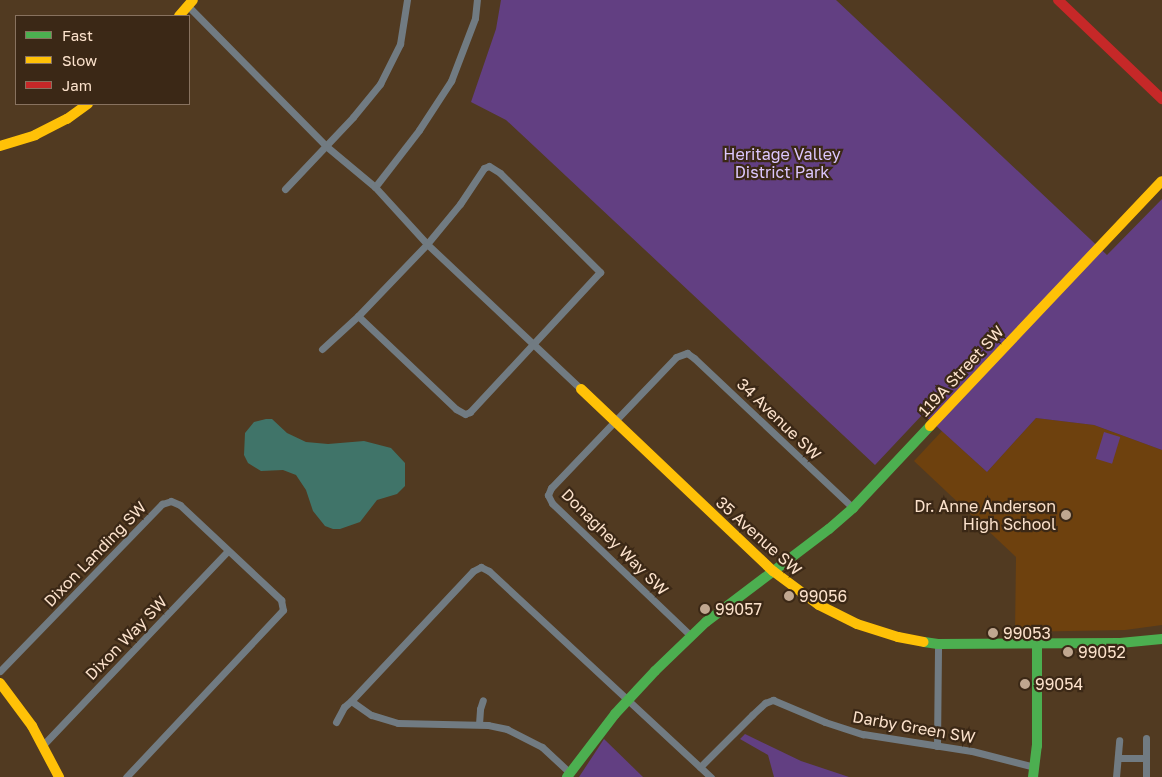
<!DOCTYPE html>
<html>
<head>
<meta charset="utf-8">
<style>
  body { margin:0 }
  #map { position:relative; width:1162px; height:777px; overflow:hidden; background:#513a21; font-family:"Golos Text",sans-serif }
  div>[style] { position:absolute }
  .built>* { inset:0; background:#6e410e }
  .green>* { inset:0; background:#623f82; transform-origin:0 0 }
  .water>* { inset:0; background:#407469 }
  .street>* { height:7px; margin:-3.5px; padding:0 3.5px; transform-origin:3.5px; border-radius:3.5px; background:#717b82 }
  .fast>* { height:10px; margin:-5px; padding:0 5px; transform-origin:5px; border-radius:5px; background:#4caf50 }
  .slow>* { height:10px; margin:-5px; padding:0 5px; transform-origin:5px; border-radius:5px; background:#ffc107 }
  .jam>* { height:10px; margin:-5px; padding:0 5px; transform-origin:5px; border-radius:5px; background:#c62828 }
  .dots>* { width:14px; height:14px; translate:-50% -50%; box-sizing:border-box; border:2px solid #3b2816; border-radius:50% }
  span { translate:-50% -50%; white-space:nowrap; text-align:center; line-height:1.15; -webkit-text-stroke:4.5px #3b2816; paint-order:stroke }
  .park-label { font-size:16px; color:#dcc7fd }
  .street-label { font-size:16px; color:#fce2cc }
  .poi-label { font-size:16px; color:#fce2cc }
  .right { translate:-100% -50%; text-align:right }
  .left { translate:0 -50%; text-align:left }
  .legend { position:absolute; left:15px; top:15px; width:175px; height:90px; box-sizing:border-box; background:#3b2816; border:1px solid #88725f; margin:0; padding:6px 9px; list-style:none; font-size:15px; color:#fce2cc }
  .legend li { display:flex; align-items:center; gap:10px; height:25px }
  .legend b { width:25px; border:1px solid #88725f }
</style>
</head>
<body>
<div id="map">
  <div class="built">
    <div style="clip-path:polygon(1036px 418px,1094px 425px,1162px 450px,1162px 625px,1125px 630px,1015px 632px,1016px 557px,914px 461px,942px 431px,987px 472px)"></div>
  </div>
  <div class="green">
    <div style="clip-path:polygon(501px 0,836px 0,1107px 255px,1162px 199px,1162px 450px,1094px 425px,1036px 418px,987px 472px,923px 414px,875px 465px,506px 120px,471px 102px,496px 29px)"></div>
    <div style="left:1104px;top:432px;width:17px;height:28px;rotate:17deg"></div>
    <div style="clip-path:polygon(745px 734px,801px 761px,849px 777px,774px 777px,768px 755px,740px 739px)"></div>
    <div style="clip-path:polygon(604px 739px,643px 777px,579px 777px)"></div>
  </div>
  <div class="water">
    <div style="clip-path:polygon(266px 419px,272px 419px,287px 433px,306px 442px,328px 444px,364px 441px,391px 448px,405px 463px,405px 486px,397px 494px,377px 500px,360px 522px,340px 529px,333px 529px,325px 526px,313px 511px,306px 490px,296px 475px,283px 470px,261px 471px,248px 463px,244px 455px,245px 433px,254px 422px)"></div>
  </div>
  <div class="street">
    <div style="left:188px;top:6px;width:197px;rotate:45.4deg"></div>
    <div style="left:326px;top:146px;width:64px;rotate:39.9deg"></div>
    <div style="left:375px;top:187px;width:77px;rotate:47.6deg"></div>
    <div style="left:427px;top:244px;width:212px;rotate:43.3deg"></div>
    <div style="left:489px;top:166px;width:13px;rotate:32deg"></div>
    <div style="left:500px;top:173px;width:141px;rotate:44.7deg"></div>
    <div style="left:600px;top:272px;width:191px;rotate:132.9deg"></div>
    <div style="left:470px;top:412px;width:5px;rotate:158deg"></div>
    <div style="left:465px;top:414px;width:10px;rotate:-151deg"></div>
    <div style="left:456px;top:409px;width:135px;rotate:-136.5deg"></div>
    <div style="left:358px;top:316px;width:100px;rotate:-46.2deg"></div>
    <div style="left:427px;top:244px;width:52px;rotate:-50.5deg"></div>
    <div style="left:460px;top:204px;width:43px;rotate:-56.3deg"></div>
    <div style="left:484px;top:168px;width:5px;rotate:-22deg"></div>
    <div style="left:375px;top:187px;width:72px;rotate:-52.3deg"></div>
    <div style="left:419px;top:130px;width:59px;rotate:-56.9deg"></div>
    <div style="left:451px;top:81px;width:67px;rotate:-69.1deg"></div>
    <div style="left:475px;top:18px;width:18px;rotate:-84deg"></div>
    <div style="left:285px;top:189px;width:99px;rotate:-46.6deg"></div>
    <div style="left:353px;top:117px;width:43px;rotate:-50.7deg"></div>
    <div style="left:380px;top:84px;width:45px;rotate:-63.4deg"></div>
    <div style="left:400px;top:44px;width:45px;rotate:-81deg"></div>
    <div style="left:322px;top:349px;width:49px;rotate:-42.5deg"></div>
    <div style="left:691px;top:636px;width:192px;rotate:-136.3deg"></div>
    <div style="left:552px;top:503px;width:9px;rotate:-117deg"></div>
    <div style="left:548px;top:495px;width:8px;rotate:-67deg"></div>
    <div style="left:551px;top:488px;width:181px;rotate:-46.3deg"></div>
    <div style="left:676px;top:357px;width:12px;rotate:-20deg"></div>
    <div style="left:687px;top:353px;width:9px;rotate:36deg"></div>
    <div style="left:694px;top:358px;width:219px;rotate:43.3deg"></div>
    <div style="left:0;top:671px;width:233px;rotate:-45.9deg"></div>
    <div style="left:162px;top:504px;width:9px;rotate:-18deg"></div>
    <div style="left:171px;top:501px;width:10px;rotate:24deg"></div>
    <div style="left:180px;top:505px;width:139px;rotate:43.2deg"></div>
    <div style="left:281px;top:600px;width:10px;rotate:79deg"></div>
    <div style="left:283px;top:610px;width:229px;rotate:133.2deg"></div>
    <div style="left:336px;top:722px;width:17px;rotate:-62deg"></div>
    <div style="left:344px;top:707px;width:9px;rotate:-41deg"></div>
    <div style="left:479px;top:724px;width:15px;rotate:-86deg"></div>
    <div style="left:480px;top:709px;width:9px;rotate:-72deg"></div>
    <div style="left:43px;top:745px;width:268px;rotate:-46.4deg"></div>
    <div style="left:937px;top:746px;width:102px;rotate:-89.4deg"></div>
    <div style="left:1118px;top:758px;width:28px"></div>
    <div style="left:700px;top:767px;width:74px;rotate:-45deg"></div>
    <div style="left:752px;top:715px;width:18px;rotate:-43deg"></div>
    <div style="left:765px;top:703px;width:9px;rotate:-21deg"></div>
    <div style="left:773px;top:700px;width:56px;rotate:22.9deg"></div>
    <div style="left:825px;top:722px;width:40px;rotate:18deg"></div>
    <div style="left:863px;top:734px;width:110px;rotate:8.9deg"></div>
    <div style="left:972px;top:751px;width:65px;rotate:14.3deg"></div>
    <div style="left:570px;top:773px;width:38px;rotate:-137deg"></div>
    <div style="left:542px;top:747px;width:39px;rotate:-153deg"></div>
    <div style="left:507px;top:729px;width:19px;rotate:-168deg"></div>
    <div style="left:488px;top:725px;width:90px;rotate:-178.7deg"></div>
    <div style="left:398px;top:723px;width:28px;rotate:-163deg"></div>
    <div style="left:371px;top:715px;width:24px;rotate:-145deg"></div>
    <div style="left:351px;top:701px;width:178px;rotate:-46.8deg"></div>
    <div style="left:473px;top:571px;width:9px;rotate:-27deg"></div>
    <div style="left:481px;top:567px;width:9px;rotate:27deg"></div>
    <div style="left:489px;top:571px;width:303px;rotate:42.9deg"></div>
    <div style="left:1116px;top:777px;width:37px;rotate:-85deg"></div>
    <div style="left:1146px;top:777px;width:39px;rotate:-90deg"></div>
  </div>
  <div class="fast">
    <div style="left:924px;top:642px;width:14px;rotate:8deg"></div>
    <div style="left:938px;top:644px;width:182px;rotate:-0.3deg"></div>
    <div style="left:1120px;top:643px;width:42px;rotate:-5.4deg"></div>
    <div style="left:567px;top:777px;width:79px;rotate:-52.7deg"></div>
    <div style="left:615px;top:714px;width:59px;rotate:-47.1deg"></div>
    <div style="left:655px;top:671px;width:71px;rotate:-43.9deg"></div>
    <div style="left:706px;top:622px;width:154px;rotate:-37.1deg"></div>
    <div style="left:829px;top:529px;width:32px;rotate:-41deg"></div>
    <div style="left:853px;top:508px;width:112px;rotate:-46.8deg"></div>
    <div style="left:1033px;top:777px;width:31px;rotate:-83deg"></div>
    <div style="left:1037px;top:746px;width:102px;rotate:-90deg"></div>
  </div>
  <div class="slow">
    <div style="left:179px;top:16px;width:21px;rotate:-49deg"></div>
    <div style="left:0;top:146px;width:37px;rotate:-17deg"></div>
    <div style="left:35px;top:135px;width:36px;rotate:-27deg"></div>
    <div style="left:67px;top:119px;width:26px;rotate:-36deg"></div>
    <div style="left:581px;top:389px;width:265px;rotate:43.5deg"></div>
    <div style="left:773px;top:571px;width:57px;rotate:36.5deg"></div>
    <div style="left:819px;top:605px;width:42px;rotate:26.6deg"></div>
    <div style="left:857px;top:624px;width:43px;rotate:17.6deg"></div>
    <div style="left:898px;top:637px;width:26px;rotate:11deg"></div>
    <div style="left:930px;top:426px;width:337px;rotate:-46.6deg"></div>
    <div style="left:0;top:683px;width:54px;rotate:53.3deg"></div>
    <div style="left:32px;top:726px;width:58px;rotate:62.1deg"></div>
  </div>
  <div class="jam">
    <div style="left:1058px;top:0;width:144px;rotate:43.6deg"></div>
  </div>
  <div class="dots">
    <div style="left:1066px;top:515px;background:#c0a790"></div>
    <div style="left:789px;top:596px;background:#c0a790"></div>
    <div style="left:705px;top:609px;background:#c0a790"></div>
    <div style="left:993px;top:633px;background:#c0a790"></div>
    <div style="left:1068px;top:652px;background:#c0a790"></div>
    <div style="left:1025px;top:684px;background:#c0a790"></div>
  </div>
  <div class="park-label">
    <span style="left:782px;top:163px">Heritage Valley<br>District Park</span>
  </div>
  <div class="street-label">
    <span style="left:961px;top:371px;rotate:-47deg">119A Street SW</span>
    <span style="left:779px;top:419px;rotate:44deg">34 Avenue SW</span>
    <span style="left:759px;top:536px;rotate:42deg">35 Avenue SW</span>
    <span style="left:615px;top:542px;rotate:45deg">Donaghey Way SW</span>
    <span style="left:95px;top:554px;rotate:-46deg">Dixon Landing SW</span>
    <span style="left:126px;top:638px;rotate:-46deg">Dixon Way SW</span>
    <span style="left:914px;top:727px;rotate:10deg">Darby Green SW</span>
  </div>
  <div class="poi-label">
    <span class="right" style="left:1056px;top:515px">Dr. Anne Anderson<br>High School</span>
    <span class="left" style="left:799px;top:596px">99056</span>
    <span class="left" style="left:715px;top:609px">99057</span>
    <span class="left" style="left:1003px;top:633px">99053</span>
    <span class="left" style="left:1078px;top:652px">99052</span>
    <span class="left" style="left:1035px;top:684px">99054</span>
  </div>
  <ul class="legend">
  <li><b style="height:6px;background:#4caf50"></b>Fast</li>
  <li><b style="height:6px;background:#ffc107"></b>Slow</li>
  <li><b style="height:6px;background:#c62828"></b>Jam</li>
  </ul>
</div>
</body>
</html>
